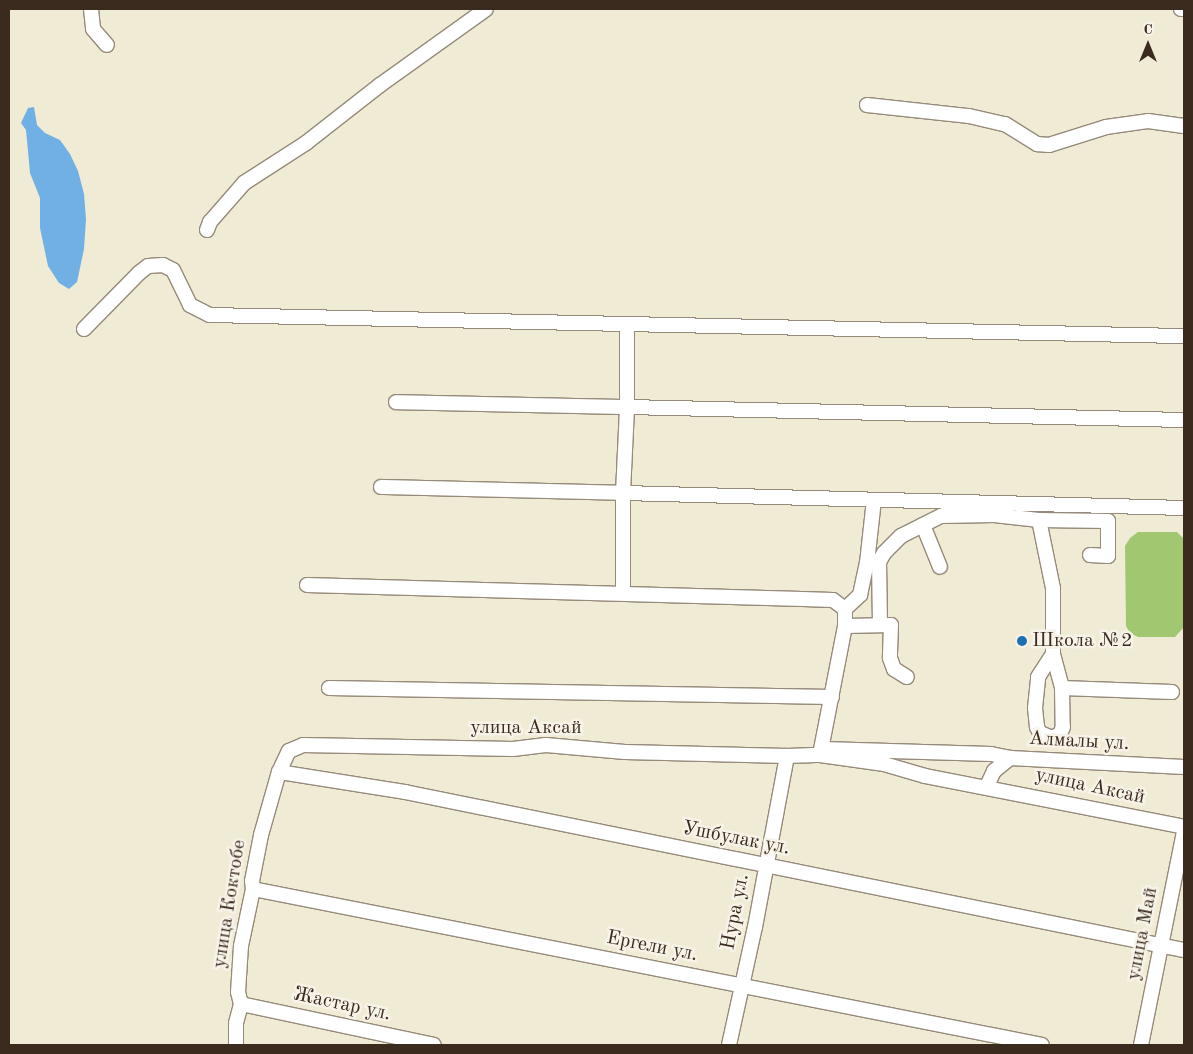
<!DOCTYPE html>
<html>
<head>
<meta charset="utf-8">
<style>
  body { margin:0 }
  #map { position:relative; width:1193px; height:1054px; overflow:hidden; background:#f0ebd5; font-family:"Old Standard TT",serif }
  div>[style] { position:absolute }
  .green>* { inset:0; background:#a2c771 }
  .water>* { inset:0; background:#71b0e4 }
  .roads { filter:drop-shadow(1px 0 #968a7a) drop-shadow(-1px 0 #968a7a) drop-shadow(0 1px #968a7a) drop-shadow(0 -1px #968a7a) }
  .minor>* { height:14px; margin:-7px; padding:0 7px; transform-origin:7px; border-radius:7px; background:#fff }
  .dots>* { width:14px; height:14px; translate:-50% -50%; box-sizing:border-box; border:2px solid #f7f3e8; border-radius:50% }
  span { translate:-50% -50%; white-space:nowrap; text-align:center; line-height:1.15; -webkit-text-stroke:5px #f7f3e8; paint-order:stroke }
  .poi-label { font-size:20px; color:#3b2a1e }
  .left { translate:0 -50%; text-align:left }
  .street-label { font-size:20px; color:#3b2a1e }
  .frame { position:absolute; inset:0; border:10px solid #3b2a1e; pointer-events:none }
  .north { position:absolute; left:1123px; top:20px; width:50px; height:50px; -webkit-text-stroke:4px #f7f3e8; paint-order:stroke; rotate:0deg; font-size:14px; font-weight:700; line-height:20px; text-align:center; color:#3b2a1e }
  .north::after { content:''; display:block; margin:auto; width:18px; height:22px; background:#3b2a1e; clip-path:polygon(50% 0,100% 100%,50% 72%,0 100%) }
</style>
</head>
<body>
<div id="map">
  <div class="green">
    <div style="clip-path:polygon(1138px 532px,1177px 532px,1184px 539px,1184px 627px,1175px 637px,1138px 637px,1130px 633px,1126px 626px,1125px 546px,1130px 538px)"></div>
  </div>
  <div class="water">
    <div style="clip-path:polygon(34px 107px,37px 125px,45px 133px,60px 140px,70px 154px,78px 171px,84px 194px,86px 219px,84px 249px,77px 282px,69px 289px,59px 283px,48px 266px,40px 228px,40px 198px,30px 173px,26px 130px,21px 123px,28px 108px)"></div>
  </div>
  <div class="roads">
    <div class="minor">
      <div style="left:91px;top:9px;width:20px;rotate:84deg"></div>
      <div style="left:93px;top:29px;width:21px;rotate:49deg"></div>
      <div style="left:1181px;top:9px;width:3px"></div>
      <div style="left:867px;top:105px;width:103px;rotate:6.2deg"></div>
      <div style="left:969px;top:116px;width:37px;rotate:13deg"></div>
      <div style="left:1005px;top:124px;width:38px;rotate:32deg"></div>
      <div style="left:1037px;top:144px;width:12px;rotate:5deg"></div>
      <div style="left:1049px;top:145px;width:60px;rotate:-17.5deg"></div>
      <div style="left:1106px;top:127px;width:42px;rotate:-8.1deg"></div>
      <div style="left:1148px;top:121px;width:36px;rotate:8deg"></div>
      <div style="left:207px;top:230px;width:9px;rotate:-69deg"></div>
      <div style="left:210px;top:222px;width:52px;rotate:-48.9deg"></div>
      <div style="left:244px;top:183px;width:74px;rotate:-32.8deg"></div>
      <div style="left:306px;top:143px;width:94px;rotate:-38.1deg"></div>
      <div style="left:380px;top:85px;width:130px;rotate:-35.6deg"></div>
      <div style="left:627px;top:324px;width:83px;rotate:90deg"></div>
      <div style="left:627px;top:407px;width:557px;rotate:1.34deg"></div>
      <div style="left:84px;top:329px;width:78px;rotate:-45.5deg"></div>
      <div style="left:139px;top:273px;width:11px;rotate:-38deg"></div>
      <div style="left:148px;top:266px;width:15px;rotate:-4deg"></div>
      <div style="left:163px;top:265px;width:11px;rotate:27deg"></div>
      <div style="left:173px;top:270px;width:39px;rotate:64deg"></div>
      <div style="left:190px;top:305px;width:22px;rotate:27deg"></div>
      <div style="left:210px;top:315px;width:974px;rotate:1.24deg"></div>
      <div style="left:381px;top:487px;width:242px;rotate:1.4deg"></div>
      <div style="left:623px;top:493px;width:86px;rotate:-87.3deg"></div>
      <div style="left:627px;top:407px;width:231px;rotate:-178.8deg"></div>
      <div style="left:1039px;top:520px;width:69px;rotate:78.4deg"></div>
      <div style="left:1053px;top:588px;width:66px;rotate:90deg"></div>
      <div style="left:1053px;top:654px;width:35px;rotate:75deg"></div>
      <div style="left:1062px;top:688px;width:39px;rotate:89deg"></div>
      <div style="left:1063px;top:727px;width:8px;rotate:113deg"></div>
      <div style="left:1060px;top:734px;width:9px;rotate:153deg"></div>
      <div style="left:1052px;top:738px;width:13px;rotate:-157deg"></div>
      <div style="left:1040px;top:733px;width:7px;rotate:-117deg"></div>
      <div style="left:1037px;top:727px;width:19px;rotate:-96deg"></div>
      <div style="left:1035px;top:708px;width:31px;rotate:-84deg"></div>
      <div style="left:1038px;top:677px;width:27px;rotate:-57deg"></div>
      <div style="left:923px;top:525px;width:45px;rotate:68deg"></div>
      <div style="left:307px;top:585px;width:526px;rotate:1.63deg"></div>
      <div style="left:833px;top:600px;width:15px;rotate:37deg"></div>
      <div style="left:845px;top:609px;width:17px;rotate:90deg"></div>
      <div style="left:845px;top:626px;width:131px;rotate:101deg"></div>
      <div style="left:623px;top:592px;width:99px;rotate:-90deg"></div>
      <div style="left:623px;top:493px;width:561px;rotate:1.53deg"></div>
      <div style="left:845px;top:609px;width:21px;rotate:-43deg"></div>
      <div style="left:860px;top:595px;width:33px;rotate:-78deg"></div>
      <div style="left:867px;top:563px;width:63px;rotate:-83.7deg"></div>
      <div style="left:880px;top:625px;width:63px;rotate:-90.9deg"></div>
      <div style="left:879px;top:562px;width:10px;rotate:-61deg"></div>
      <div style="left:884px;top:553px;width:24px;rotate:-45deg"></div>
      <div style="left:901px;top:536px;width:45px;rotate:-26.6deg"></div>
      <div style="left:941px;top:516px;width:53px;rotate:-1.1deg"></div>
      <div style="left:994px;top:515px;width:45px;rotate:6.3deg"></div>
      <div style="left:1039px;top:520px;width:69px;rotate:0.8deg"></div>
      <div style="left:1108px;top:521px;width:35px;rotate:90deg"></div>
      <div style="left:1108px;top:556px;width:18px;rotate:-177deg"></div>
      <div style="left:845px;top:626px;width:46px;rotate:-1.2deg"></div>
      <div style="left:891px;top:625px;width:33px;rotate:92deg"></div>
      <div style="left:890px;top:658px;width:12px;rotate:70deg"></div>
      <div style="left:894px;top:669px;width:15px;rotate:32deg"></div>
      <div style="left:329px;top:688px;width:503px;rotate:1.03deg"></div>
      <div style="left:1062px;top:688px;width:110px;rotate:2.1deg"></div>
      <div style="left:823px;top:749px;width:168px;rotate:1.7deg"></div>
      <div style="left:991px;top:754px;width:19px;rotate:12deg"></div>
      <div style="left:1010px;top:758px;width:174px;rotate:3deg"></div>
      <div style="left:279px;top:772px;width:128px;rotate:9deg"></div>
      <div style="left:405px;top:792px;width:795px;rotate:11.47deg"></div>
      <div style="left:987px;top:786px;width:17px;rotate:-65deg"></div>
      <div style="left:994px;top:771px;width:21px;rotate:-39deg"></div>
      <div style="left:253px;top:889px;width:804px;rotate:11.18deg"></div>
      <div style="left:241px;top:1004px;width:197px;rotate:12deg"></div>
      <div style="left:236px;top:1045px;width:22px;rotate:-90deg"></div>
      <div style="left:236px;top:1023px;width:20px;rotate:-75deg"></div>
      <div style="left:241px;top:1004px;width:12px;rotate:-104deg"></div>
      <div style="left:238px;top:992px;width:46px;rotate:-86.3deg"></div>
      <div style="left:241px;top:946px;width:58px;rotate:-78.1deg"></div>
      <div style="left:253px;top:889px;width:8px;rotate:-97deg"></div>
      <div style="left:252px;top:881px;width:47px;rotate:-78.9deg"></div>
      <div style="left:261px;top:835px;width:66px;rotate:-74.1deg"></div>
      <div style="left:279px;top:772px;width:23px;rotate:-65deg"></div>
      <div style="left:289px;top:751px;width:15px;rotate:-23deg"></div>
      <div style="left:303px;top:745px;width:210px;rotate:1.1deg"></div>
      <div style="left:513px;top:749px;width:33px;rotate:-7deg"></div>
      <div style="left:546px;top:745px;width:79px;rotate:5.1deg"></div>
      <div style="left:625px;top:752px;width:162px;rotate:1.4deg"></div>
      <div style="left:787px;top:756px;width:33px;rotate:-2deg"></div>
      <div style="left:820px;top:755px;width:65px;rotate:8deg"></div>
      <div style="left:884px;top:764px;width:43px;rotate:16.3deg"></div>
      <div style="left:925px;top:776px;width:264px;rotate:11.1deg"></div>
      <div style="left:729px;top:1045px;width:121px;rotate:-77.6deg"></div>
      <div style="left:755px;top:927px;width:174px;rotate:-79.4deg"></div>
      <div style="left:1141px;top:1045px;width:218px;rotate:-78.6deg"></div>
    </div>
  </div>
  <div class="dots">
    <div style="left:1022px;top:641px;background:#1f6fb2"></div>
  </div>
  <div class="poi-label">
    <span class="left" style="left:1032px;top:641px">Школа №2</span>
  </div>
  <div class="street-label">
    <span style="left:526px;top:728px">улица Аксай</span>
    <span style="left:1079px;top:742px;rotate:3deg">Алмалы ул.</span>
    <span style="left:1090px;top:787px;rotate:12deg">улица Аксай</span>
    <span style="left:736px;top:839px;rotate:11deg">Ушбулак ул.</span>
    <span style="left:230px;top:904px;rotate:-81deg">улица Коктобе</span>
    <span style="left:736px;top:912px;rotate:-79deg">Нура ул.</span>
    <span style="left:1143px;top:934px;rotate:-79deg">улица Май</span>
    <span style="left:652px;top:947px;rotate:11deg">Ергели ул.</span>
    <span style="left:342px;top:1005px;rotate:12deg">Жастар ул.</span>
  </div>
  <div class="frame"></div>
  <div class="north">С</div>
</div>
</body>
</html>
